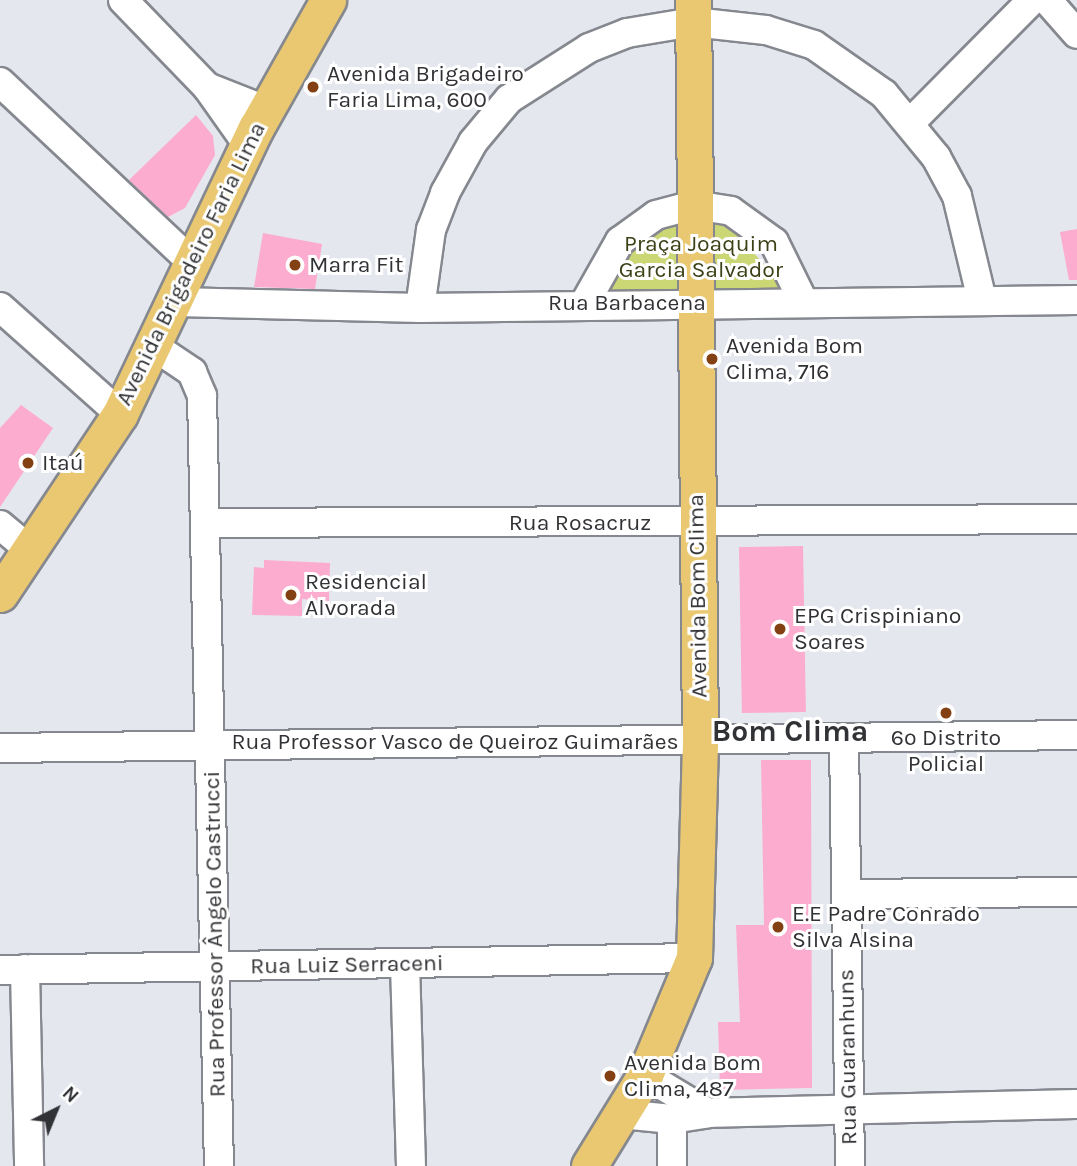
<!DOCTYPE html>
<html>
<head>
<meta charset="utf-8">
<style>
  body { margin:0 }
  #map { position:relative; width:1077px; height:1166px; overflow:hidden; background:#e5e7ef; font-family:Karla,sans-serif }
  div>[style] { position:absolute }
  .green>* { inset:0; background:#cbd674 }
  .building>* { inset:0; background:#fcacce; transform-origin:0 0 }
  .roads { filter:drop-shadow(2px 0 #86888f) drop-shadow(-2px 0 #86888f) drop-shadow(0 2px #86888f) drop-shadow(0 -2px #86888f) }
  .minor>* { height:28px; margin:-14px; padding:0 14px; transform-origin:14px; border-radius:14px; background:#fff }
  .major>* { height:35px; margin:-17.5px; padding:0 17.5px; transform-origin:17.5px; border-radius:17.5px; background:#e9c871 }
  .dots>* { width:19px; height:19px; translate:-50% -50%; box-sizing:border-box; border:4px solid #fff; border-radius:50% }
  span { translate:-50% -50%; white-space:nowrap; text-align:center; line-height:1.15; -webkit-text-stroke:6px #fff; paint-order:stroke }
  .poi-label { font-size:23px; color:#313235 }
  .left { translate:0 -50%; text-align:left }
  .park-label { font-size:23px; color:#3c4016 }
  .street-label { font-size:23px; color:#313235 }
  .district-label { font-size:30px; color:#313235; font-weight:700 }
  .north { position:absolute; left:21px; top:1075px; width:70px; height:70px; -webkit-text-stroke:5px #fff; paint-order:stroke; rotate:43deg; font-size:19px; font-weight:700; line-height:28px; text-align:center; color:#313235 }
  .north::after { content:''; display:block; margin:auto; width:24px; height:32px; background:#313235; clip-path:polygon(50% 0,100% 100%,50% 72%,0 100%) }
</style>
</head>
<body>
<div id="map">
  <div class="green">
    <div style="clip-path:polygon(677px 221px,718px 223px,734px 232px,791px 293px,611px 291px,620px 264px,636px 242px,651px 229px)"></div>
  </div>
  <div class="building">
    <div style="clip-path:polygon(196px 115px,213px 136px,215px 155px,185px 208px,168px 217px,129px 180px)"></div>
    <div style="clip-path:polygon(1077px 229px,1077px 280px,1069px 280px,1060px 232px)"></div>
    <div style="clip-path:polygon(263px 233px,322px 244px,315px 289px,254px 287px)"></div>
    <div style="clip-path:polygon(21px 405px,53px 428px,0 507px,0 428px)"></div>
    <div style="left:803px;top:546px;width:166px;height:64px;rotate:89deg"></div>
    <div style="clip-path:polygon(264px 560px,330px 563px,329px 601px,302px 599px,302px 616px,252px 615px,254px 567px,264px 568px)"></div>
    <div style="clip-path:polygon(761px 760px,811px 760px,812px 1088px,720px 1090px,718px 1022px,740px 1022px,736px 925px,764px 925px)"></div>
  </div>
  <div class="roads">
    <div class="minor">
      <div style="left:123px;top:0;width:121px;rotate:46deg"></div>
      <div style="left:207px;top:87px;width:71px;rotate:54.7deg"></div>
      <div style="left:1047px;top:0;width:45px;rotate:48.6deg"></div>
      <div style="left:0;top:82px;width:265px;rotate:43.2deg"></div>
      <div style="left:207px;top:87px;width:62px;rotate:21.6deg"></div>
      <div style="left:911px;top:122px;width:172px;rotate:-45.2deg"></div>
      <div style="left:586px;top:301px;width:69px;rotate:-60.5deg"></div>
      <div style="left:620px;top:241px;width:44px;rotate:-35.8deg"></div>
      <div style="left:656px;top:215px;width:39px;rotate:-15deg"></div>
      <div style="left:694px;top:205px;width:37px;rotate:9deg"></div>
      <div style="left:731px;top:211px;width:53px;rotate:35.8deg"></div>
      <div style="left:774px;top:242px;width:66px;rotate:63.8deg"></div>
      <div style="left:177px;top:302px;width:243px;rotate:1.4deg"></div>
      <div style="left:420px;top:308px;width:657px;rotate:-0.7deg"></div>
      <div style="left:0;top:307px;width:161px;rotate:41.7deg"></div>
      <div style="left:420px;top:308px;width:79px;rotate:-82deg"></div>
      <div style="left:431px;top:230px;width:40px;rotate:-69deg"></div>
      <div style="left:445px;top:193px;width:58px;rotate:-61.2deg"></div>
      <div style="left:473px;top:142px;width:56px;rotate:-50.1deg"></div>
      <div style="left:509px;top:99px;width:95px;rotate:-32.5deg"></div>
      <div style="left:589px;top:48px;width:41px;rotate:-21.5deg"></div>
      <div style="left:627px;top:33px;width:67px;rotate:-9.5deg"></div>
      <div style="left:693px;top:22px;width:73px;rotate:6.3deg"></div>
      <div style="left:766px;top:30px;width:50px;rotate:17.4deg"></div>
      <div style="left:814px;top:45px;width:85px;rotate:35deg"></div>
      <div style="left:884px;top:94px;width:82px;rotate:50.5deg"></div>
      <div style="left:936px;top:157px;width:44px;rotate:61.7deg"></div>
      <div style="left:957px;top:196px;width:107px;rotate:76.5deg"></div>
      <div style="left:155px;top:347px;width:45px;rotate:34deg"></div>
      <div style="left:192px;top:372px;width:26px;rotate:67deg"></div>
      <div style="left:202px;top:396px;width:770px;rotate:88.74deg"></div>
      <div style="left:208px;top:523px;width:869px;rotate:-0.26deg"></div>
      <div style="left:0;top:525px;width:39px;rotate:40deg"></div>
      <div style="left:844px;top:738px;width:428px;rotate:89.2deg"></div>
      <div style="left:0;top:748px;width:1077px;rotate:-0.69deg"></div>
      <div style="left:847px;top:894px;width:230px;rotate:-0.5deg"></div>
      <div style="left:405px;top:964px;width:202px;rotate:88.3deg"></div>
      <div style="left:25px;top:969px;width:197px;rotate:88.8deg"></div>
      <div style="left:0;top:970px;width:694px;rotate:-0.99deg"></div>
      <div style="left:645px;top:1075px;width:74px;rotate:31.1deg"></div>
      <div style="left:621px;top:1114px;width:51px;rotate:5.6deg"></div>
      <div style="left:672px;top:1119px;width:36px;rotate:-9deg"></div>
      <div style="left:708px;top:1113px;width:369px;rotate:-1.4deg"></div>
      <div style="left:672px;top:1166px;width:47px;rotate:-90deg"></div>
    </div>
    <div class="major">
      <div style="left:0;top:594px;width:216px;rotate:-56.3deg"></div>
      <div style="left:120px;top:414px;width:317px;rotate:-64.6deg"></div>
      <div style="left:256px;top:128px;width:147px;rotate:-60.6deg"></div>
      <div style="left:589px;top:1166px;width:107px;rotate:-58.4deg"></div>
      <div style="left:645px;top:1075px;width:127px;rotate:-67.3deg"></div>
      <div style="left:694px;top:958px;width:218px;rotate:-88.4deg"></div>
      <div style="left:700px;top:740px;width:740px;rotate:-90.54deg"></div>
    </div>
  </div>
  <div class="dots">
    <div style="left:313px;top:87px;background:#834012"></div>
    <div style="left:295px;top:265px;background:#834012"></div>
    <div style="left:712px;top:359px;background:#834012"></div>
    <div style="left:28px;top:463px;background:#834012"></div>
    <div style="left:291px;top:595px;background:#834012"></div>
    <div style="left:780px;top:629px;background:#834012"></div>
    <div style="left:946px;top:713px;background:#834012"></div>
    <div style="left:778px;top:927px;background:#834012"></div>
    <div style="left:610px;top:1076px;background:#834012"></div>
  </div>
  <div class="poi-label">
    <span class="left" style="left:327px;top:87px">Avenida Brigadeiro<br>Faria Lima, 600</span>
    <span class="left" style="left:309px;top:265px">Marra Fit</span>
    <span class="left" style="left:726px;top:359px">Avenida Bom<br>Clima, 716</span>
    <span class="left" style="left:42px;top:463px">Itaú</span>
    <span class="left" style="left:305px;top:595px">Residencial<br>Alvorada</span>
    <span class="left" style="left:794px;top:629px">EPG Crispiniano<br>Soares</span>
    <span style="left:946px;top:751px">6º Distrito<br>Policial</span>
    <span class="left" style="left:792px;top:927px">E.E Padre Conrado<br>Silva Alsina</span>
    <span class="left" style="left:624px;top:1076px">Avenida Bom<br>Clima, 487</span>
  </div>
  <div class="park-label">
    <span style="left:701px;top:257px">Praça Joaquim<br>Garcia Salvador</span>
  </div>
  <div class="street-label">
    <span style="left:191px;top:264px;rotate:-64deg">Avenida Brigadeiro Faria Lima</span>
    <span style="left:627px;top:303px">Rua Barbacena</span>
    <span style="left:580px;top:523px">Rua Rosacruz</span>
    <span style="left:698px;top:596px;rotate:-91deg">Avenida Bom Clima</span>
    <span style="left:455px;top:742px">Rua Professor Vasco de Queiroz Guimarães</span>
    <span style="left:215px;top:934px;rotate:-91deg">Rua Professor Ângelo Castrucci</span>
    <span style="left:347px;top:965px;rotate:-1deg">Rua Luiz Serraceni</span>
    <span style="left:848px;top:1057px;rotate:-91deg">Rua Guaranhuns</span>
  </div>
  <div class="district-label">
    <span style="left:790px;top:731px">Bom Clima</span>
  </div>
  <div class="north">N</div>
</div>
</body>
</html>
